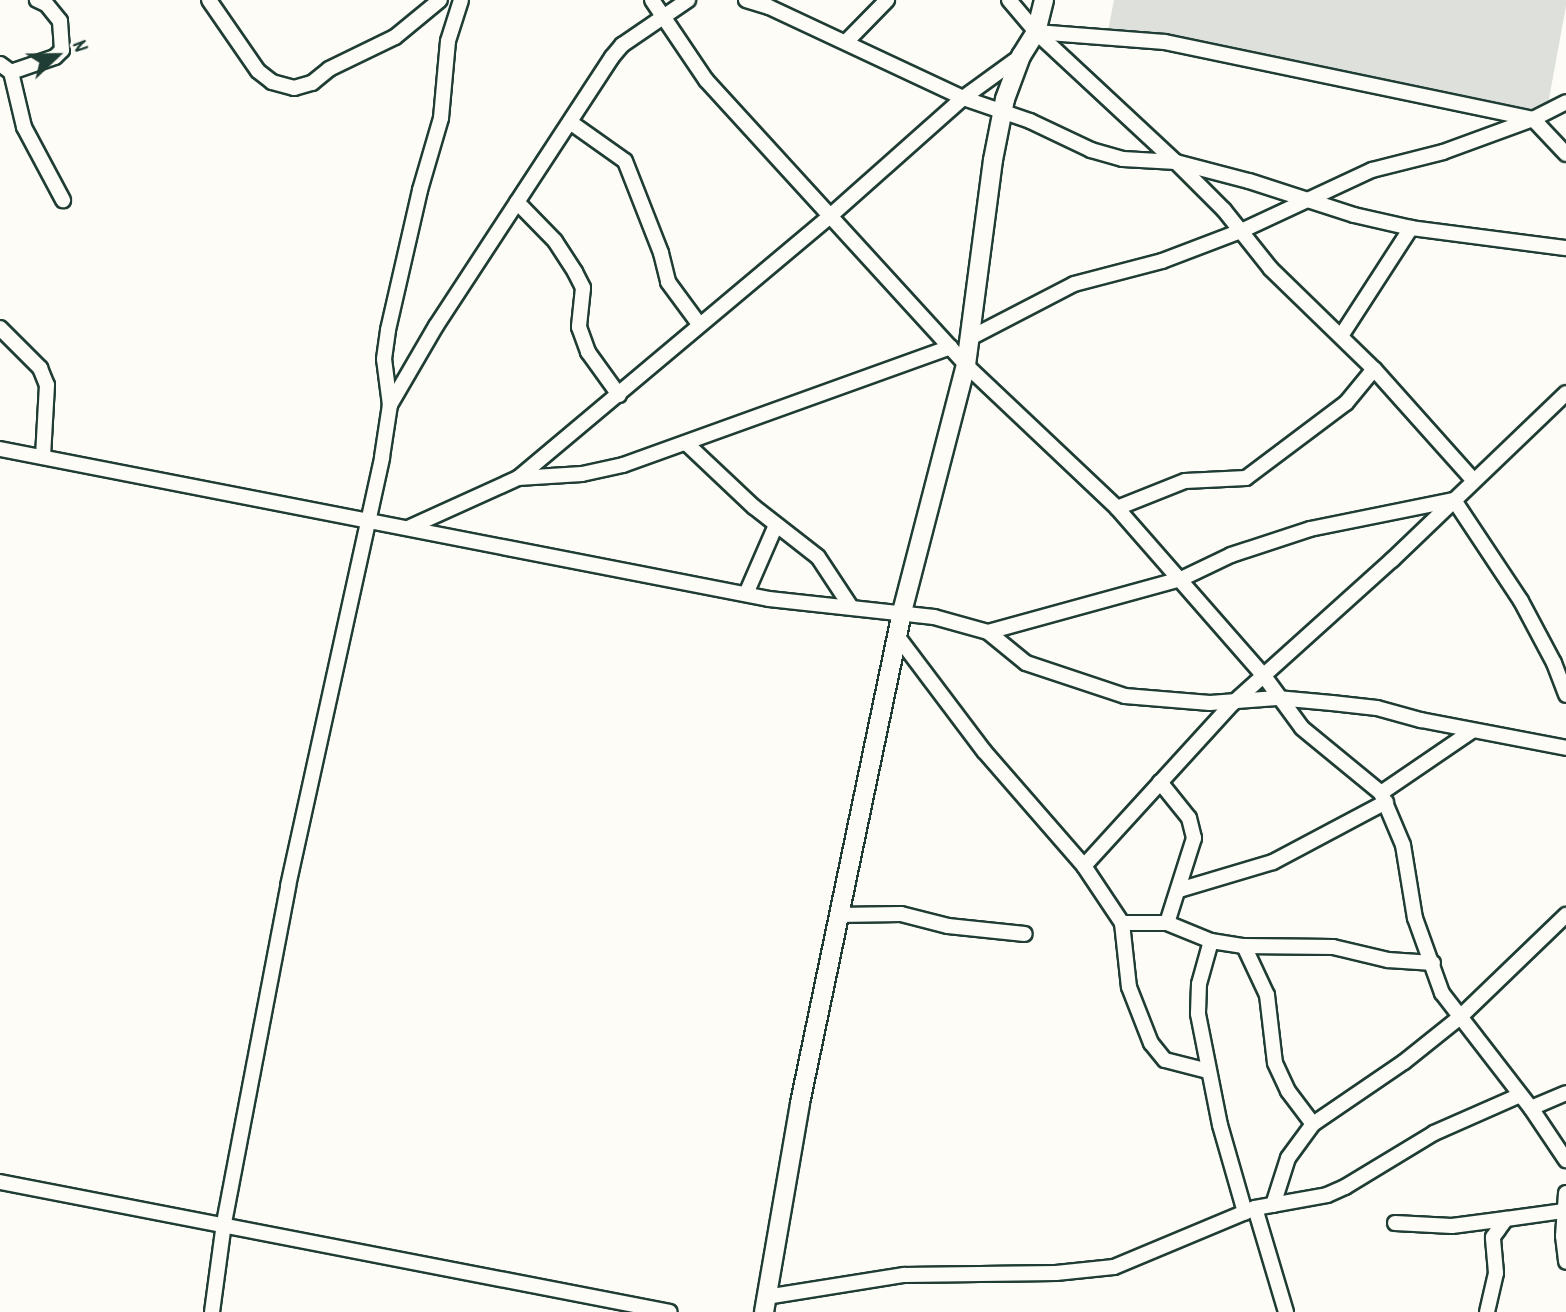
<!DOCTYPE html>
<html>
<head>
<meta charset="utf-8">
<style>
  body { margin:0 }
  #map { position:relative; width:1566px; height:1312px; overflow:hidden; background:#fdfcf7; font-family:Dekko,sans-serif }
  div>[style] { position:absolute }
  .green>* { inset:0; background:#dde0db }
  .roads { filter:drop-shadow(2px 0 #1f3d34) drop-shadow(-2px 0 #1f3d34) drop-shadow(0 2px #1f3d34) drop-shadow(0 -2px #1f3d34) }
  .minor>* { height:14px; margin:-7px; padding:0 7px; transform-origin:7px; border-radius:7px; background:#fdfcf7 }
  .tertiary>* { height:18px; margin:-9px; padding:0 9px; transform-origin:9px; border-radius:9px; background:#fdfcf7 }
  span { translate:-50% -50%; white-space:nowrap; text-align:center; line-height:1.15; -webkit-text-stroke:8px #fdfcf7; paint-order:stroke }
  .north { position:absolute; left:16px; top:16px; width:80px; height:80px; -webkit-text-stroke:6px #fdfcf7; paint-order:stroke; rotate:68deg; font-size:22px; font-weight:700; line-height:32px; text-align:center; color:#1f3d34 }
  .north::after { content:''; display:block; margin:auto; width:28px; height:36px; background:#1f3d34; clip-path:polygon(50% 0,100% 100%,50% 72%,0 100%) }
</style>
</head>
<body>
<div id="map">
  <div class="green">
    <div style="clip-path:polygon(1114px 0,1566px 0,1566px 6px,1546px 115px,1108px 31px)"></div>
  </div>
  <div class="roads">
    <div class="minor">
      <div style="left:209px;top:0;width:86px;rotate:55.4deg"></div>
      <div style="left:258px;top:71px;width:18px;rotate:38deg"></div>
      <div style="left:272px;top:82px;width:23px;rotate:15deg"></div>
      <div style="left:294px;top:88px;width:19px;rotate:-16deg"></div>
      <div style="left:312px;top:83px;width:22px;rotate:-39deg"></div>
      <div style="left:329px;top:69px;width:73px;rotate:-25.9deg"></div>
      <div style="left:395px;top:37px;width:58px;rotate:-39.4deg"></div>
      <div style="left:652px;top:0;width:97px;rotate:56deg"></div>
      <div style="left:706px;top:80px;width:386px;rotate:47.6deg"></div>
      <div style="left:966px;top:365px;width:208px;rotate:43.4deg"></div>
      <div style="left:1117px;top:508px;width:223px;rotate:48.8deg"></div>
      <div style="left:1264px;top:676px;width:64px;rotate:53.8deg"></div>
      <div style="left:1302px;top:728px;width:102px;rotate:39.4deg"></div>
      <div style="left:1381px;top:793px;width:56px;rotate:67.1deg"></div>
      <div style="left:1403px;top:845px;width:74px;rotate:80.7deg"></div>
      <div style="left:1415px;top:918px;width:80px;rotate:70.2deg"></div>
      <div style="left:1442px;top:993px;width:145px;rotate:52.3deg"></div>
      <div style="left:1531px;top:1108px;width:63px;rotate:56.1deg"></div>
      <div style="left:746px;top:0;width:24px;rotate:17deg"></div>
      <div style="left:769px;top:7px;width:214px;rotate:25.1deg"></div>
      <div style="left:963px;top:98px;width:71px;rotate:18.9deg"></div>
      <div style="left:1030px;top:121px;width:68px;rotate:25.4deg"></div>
      <div style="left:1091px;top:150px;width:33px;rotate:16deg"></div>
      <div style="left:1123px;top:159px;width:53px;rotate:3.2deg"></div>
      <div style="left:1176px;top:162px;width:68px;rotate:45deg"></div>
      <div style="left:1224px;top:210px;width:75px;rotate:51.5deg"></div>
      <div style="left:1271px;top:269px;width:144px;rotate:44.2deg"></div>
      <div style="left:1374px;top:369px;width:150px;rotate:48.2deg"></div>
      <div style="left:1009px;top:0;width:42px;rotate:49.8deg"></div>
      <div style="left:1036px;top:32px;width:191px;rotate:42.9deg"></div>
      <div style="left:1176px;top:162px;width:75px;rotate:14.6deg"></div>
      <div style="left:1249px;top:181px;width:110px;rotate:17.9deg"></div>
      <div style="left:1354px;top:215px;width:58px;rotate:12.8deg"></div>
      <div style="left:1411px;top:228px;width:156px;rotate:7.4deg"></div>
      <div style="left:1036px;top:32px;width:129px;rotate:4.4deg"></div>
      <div style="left:1165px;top:42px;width:376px;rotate:11.8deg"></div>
      <div style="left:1533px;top:119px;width:48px;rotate:46.7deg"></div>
      <div style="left:846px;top:42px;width:59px;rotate:-45.7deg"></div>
      <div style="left:0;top:64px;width:14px;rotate:36deg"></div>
      <div style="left:11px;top:72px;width:57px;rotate:76.7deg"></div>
      <div style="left:24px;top:127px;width:83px;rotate:61.9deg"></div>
      <div style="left:11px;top:72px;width:46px;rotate:-18.8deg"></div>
      <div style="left:55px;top:57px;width:10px;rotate:-45deg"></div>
      <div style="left:62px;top:50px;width:29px;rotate:-94deg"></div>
      <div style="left:60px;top:21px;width:22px;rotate:-129deg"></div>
      <div style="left:46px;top:4px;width:10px;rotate:-156deg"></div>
      <div style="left:570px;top:122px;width:67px;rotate:35.3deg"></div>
      <div style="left:625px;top:161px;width:99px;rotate:68.6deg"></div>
      <div style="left:661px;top:253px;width:30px;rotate:76deg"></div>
      <div style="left:668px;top:282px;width:52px;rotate:53.6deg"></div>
      <div style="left:517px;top:202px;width:54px;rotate:45.7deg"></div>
      <div style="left:555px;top:241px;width:37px;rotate:57deg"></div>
      <div style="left:575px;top:272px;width:18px;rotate:63deg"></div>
      <div style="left:583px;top:288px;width:39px;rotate:96deg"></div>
      <div style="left:579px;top:327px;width:27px;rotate:70deg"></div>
      <div style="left:588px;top:352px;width:53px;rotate:54.2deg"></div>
      <div style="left:0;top:328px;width:57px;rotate:45deg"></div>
      <div style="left:40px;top:368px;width:18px;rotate:68deg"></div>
      <div style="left:47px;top:385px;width:72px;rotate:93.2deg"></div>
      <div style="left:1341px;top:336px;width:129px;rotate:-57.1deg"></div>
      <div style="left:970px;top:338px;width:117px;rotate:-27.4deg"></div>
      <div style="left:1074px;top:284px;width:91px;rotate:-14.6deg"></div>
      <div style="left:1162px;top:261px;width:85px;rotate:-20.8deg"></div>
      <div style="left:1241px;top:231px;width:145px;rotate:-25deg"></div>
      <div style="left:1372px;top:170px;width:73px;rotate:-14.2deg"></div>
      <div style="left:1443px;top:152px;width:96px;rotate:-20.1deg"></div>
      <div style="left:1533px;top:119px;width:37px;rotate:-27deg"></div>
      <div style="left:390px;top:405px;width:46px;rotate:-97.4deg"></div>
      <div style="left:384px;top:359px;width:29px;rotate:-82deg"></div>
      <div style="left:388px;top:330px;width:144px;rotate:-77.1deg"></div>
      <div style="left:420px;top:190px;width:75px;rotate:-73.7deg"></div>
      <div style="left:441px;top:118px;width:77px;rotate:-84.8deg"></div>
      <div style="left:448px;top:41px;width:43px;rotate:-72.4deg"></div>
      <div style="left:686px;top:443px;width:93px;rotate:43.3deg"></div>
      <div style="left:754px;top:507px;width:81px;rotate:38deg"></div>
      <div style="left:818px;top:557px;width:60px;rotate:56.6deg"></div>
      <div style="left:0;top:449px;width:783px;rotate:11.04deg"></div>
      <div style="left:769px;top:599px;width:166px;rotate:6.2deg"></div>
      <div style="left:934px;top:617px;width:56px;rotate:15.5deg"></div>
      <div style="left:988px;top:632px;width:49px;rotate:39.2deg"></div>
      <div style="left:1026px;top:663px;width:104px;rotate:18.4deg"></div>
      <div style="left:1125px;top:696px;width:85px;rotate:4.7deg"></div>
      <div style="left:1210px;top:703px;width:67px;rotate:-4.3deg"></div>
      <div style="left:1277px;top:698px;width:55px;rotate:5.2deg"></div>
      <div style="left:1332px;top:703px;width:45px;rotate:6.3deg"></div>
      <div style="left:1377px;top:708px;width:46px;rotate:15.3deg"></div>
      <div style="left:1421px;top:720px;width:148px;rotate:10.9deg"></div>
      <div style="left:518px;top:478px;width:64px;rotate:-3.6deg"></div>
      <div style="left:582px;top:474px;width:42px;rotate:-12.4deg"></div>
      <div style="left:623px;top:465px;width:348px;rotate:-19.8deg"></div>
      <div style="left:1117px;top:508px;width:73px;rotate:-21.7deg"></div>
      <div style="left:1185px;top:481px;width:61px;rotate:-2.8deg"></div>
      <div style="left:1246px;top:478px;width:125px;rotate:-36.9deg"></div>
      <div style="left:1346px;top:403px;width:44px;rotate:-50.5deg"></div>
      <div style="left:410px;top:527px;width:119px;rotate:-24.4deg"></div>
      <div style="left:518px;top:478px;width:407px;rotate:-40deg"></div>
      <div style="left:830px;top:216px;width:178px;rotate:-41.6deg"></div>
      <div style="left:963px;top:98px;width:72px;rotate:-35.9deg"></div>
      <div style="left:746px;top:594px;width:75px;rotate:-66.5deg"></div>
      <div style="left:988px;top:632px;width:200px;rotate:-15.4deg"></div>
      <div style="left:1181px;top:579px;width:55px;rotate:-25.6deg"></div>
      <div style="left:1231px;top:555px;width:83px;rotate:-18.2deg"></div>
      <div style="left:1310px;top:529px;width:147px;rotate:-11.4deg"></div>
      <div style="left:1454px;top:500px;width:121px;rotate:56.4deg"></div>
      <div style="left:1521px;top:601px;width:70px;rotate:62deg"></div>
      <div style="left:1554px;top:663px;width:34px;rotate:69deg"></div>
      <div style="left:898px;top:637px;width:143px;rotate:53deg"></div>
      <div style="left:984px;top:751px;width:152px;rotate:49deg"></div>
      <div style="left:1084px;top:866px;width:69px;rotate:56.3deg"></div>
      <div style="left:1122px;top:923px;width:64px;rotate:83.8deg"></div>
      <div style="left:1129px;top:987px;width:60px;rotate:68.6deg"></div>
      <div style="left:1151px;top:1043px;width:22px;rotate:51deg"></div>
      <div style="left:1165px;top:1060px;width:44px;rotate:14.3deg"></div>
      <div style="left:1160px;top:782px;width:46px;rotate:51.1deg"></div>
      <div style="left:1189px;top:818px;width:21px;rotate:76deg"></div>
      <div style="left:1194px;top:838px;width:89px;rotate:107.6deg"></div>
      <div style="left:1381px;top:793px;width:110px;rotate:-34.3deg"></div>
      <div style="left:1084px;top:866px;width:221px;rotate:-47.6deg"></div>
      <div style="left:1233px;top:703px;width:214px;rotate:-42deg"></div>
      <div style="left:1392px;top:560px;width:241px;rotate:-43.8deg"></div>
      <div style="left:1179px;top:890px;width:98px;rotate:-16.6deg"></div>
      <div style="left:1273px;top:862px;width:128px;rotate:-28deg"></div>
      <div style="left:837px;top:915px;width:64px;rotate:-0.9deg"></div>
      <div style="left:901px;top:914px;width:49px;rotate:14.3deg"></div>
      <div style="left:948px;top:926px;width:77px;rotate:5.9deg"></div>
      <div style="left:1122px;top:923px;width:45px"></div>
      <div style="left:1167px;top:923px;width:48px;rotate:22.2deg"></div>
      <div style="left:1211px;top:941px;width:33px;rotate:9deg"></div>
      <div style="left:1244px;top:946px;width:89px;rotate:0.6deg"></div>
      <div style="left:1333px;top:947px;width:57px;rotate:13.3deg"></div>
      <div style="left:1388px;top:960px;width:45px;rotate:3.8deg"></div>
      <div style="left:1211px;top:941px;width:45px;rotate:105.6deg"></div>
      <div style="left:1199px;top:984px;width:30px;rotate:92deg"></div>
      <div style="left:1198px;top:1014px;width:113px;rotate:78.8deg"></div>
      <div style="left:1220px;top:1125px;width:91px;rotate:74deg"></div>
      <div style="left:1244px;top:946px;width:54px;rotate:64.9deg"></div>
      <div style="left:1267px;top:995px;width:68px;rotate:83.3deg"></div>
      <div style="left:1275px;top:1063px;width:31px;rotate:65deg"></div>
      <div style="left:1288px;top:1091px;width:41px;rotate:52.9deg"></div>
      <div style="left:1531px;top:1108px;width:38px;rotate:-23deg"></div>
      <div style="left:0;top:1182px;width:682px;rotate:10.98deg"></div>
      <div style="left:1566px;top:1193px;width:43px;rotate:94deg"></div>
      <div style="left:1563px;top:1236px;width:26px;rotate:83deg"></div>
      <div style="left:1273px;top:1205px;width:49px;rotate:-72.3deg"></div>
      <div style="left:1288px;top:1158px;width:42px;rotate:-53.7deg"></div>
      <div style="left:1313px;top:1124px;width:110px;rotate:-34.3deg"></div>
      <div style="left:1404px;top:1062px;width:70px;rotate:-38.7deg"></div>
      <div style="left:1459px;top:1018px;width:149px;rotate:-43.9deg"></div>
      <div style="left:1255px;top:1208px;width:109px;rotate:73.4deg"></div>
      <div style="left:1395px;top:1223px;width:57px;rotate:3deg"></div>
      <div style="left:1452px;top:1226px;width:54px;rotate:-7.4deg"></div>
      <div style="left:766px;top:1297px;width:140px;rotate:-9.1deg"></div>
      <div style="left:904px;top:1275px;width:152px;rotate:-0.8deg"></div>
      <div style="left:1056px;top:1273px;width:58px;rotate:-5.9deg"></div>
      <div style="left:1114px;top:1267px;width:153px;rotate:-22.7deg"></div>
      <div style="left:1255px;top:1208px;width:73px;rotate:-10.2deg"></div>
      <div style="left:1327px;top:1195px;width:20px;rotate:-24deg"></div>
      <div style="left:1345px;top:1187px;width:104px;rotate:-31.2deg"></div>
      <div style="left:1434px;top:1133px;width:94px;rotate:-23.8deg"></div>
      <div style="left:212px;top:1312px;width:90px;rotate:-82.3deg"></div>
      <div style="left:224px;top:1223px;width:343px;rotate:-79.2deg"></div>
      <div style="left:288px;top:886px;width:439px;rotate:-77.6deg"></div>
      <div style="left:382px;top:457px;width:53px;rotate:-81.3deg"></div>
      <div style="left:390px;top:405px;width:91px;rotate:-59.8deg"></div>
      <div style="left:436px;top:326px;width:321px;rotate:-56.8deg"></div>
      <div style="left:612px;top:57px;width:16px;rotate:-50deg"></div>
      <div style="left:622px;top:45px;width:80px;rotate:-34.3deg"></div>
      <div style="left:1487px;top:1312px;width:40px;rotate:-77deg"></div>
      <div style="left:1496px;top:1273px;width:36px;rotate:-95deg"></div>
      <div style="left:1493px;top:1237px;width:9px;rotate:-54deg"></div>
      <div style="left:1498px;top:1230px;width:14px;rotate:-54deg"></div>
      <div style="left:1506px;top:1219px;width:59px;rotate:-7.9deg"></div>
    </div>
    <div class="tertiary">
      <div style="left:764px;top:1312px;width:212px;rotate:-80.2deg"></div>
      <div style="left:800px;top:1103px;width:501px;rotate:-78.26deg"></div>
      <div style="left:902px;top:612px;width:255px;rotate:-75.5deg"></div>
      <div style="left:966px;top:365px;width:207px;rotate:-82.5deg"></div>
      <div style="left:993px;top:160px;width:62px;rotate:-78.9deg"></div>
      <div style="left:1005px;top:99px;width:46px;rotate:-69.6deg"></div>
      <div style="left:1021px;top:56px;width:28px;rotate:-58deg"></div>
      <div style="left:1036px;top:32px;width:33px;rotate:-76deg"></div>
    </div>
  </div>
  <div class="north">N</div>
</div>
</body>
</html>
